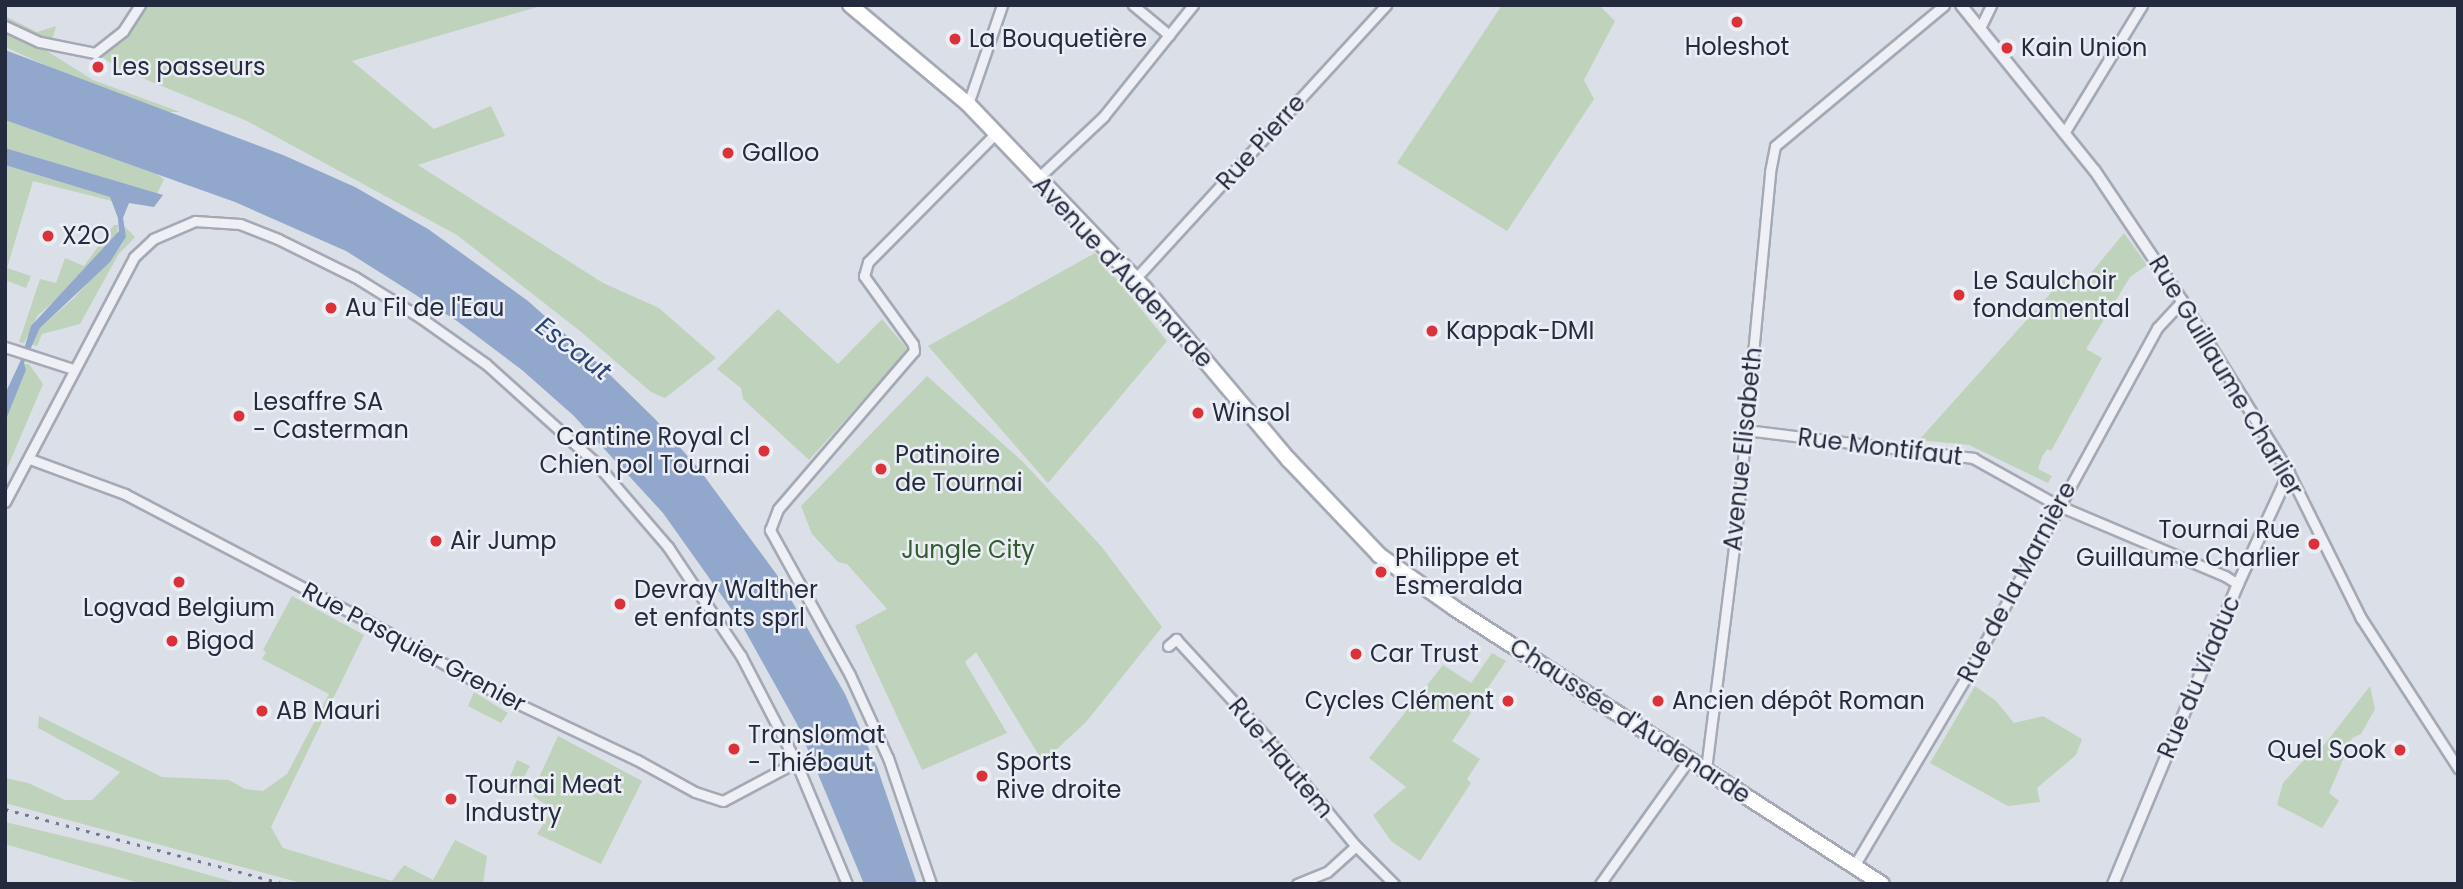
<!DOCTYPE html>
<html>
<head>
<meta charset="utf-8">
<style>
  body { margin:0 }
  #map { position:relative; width:2463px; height:889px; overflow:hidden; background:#dbdfe7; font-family:Poppins,sans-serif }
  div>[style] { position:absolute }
  .green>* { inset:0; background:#bfd2bb }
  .water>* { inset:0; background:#92a7cc }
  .roads { filter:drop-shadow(2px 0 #a4a9b5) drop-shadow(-2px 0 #a4a9b5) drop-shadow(0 2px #a4a9b5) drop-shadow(0 -2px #a4a9b5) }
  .minor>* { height:9px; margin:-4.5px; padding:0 4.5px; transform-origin:4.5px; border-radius:4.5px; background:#eef0f5 }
  .tertiary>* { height:10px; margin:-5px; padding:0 5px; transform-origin:5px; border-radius:5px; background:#eef0f5 }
  .primary>* { height:14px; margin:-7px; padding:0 7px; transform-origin:7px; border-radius:7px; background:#fff }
  .rail>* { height:2.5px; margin-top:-1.25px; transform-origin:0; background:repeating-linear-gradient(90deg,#737b92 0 3.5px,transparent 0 10.5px) }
  .dots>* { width:19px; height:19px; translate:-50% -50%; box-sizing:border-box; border:4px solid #ebeef5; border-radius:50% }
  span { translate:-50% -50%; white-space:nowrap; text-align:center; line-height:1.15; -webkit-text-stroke:5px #ebeef5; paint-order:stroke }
  .poi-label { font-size:24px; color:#242b3f }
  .left { translate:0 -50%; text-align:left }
  .right { translate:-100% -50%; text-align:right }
  .street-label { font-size:24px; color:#242b3f }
  .park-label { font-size:24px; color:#335c30 }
  .water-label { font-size:26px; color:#2a4476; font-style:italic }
  .frame { position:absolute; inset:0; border:7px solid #242b3f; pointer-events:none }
</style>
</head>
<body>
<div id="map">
  <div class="green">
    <div style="clip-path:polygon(143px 5px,544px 5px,352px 61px,434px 129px,491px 106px,505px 136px,418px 165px,603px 283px,659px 308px,716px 358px,665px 398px,651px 392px,580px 331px,457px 235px,247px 121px,118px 68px,102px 57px,120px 40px)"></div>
    <div style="clip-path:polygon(1502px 5px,1599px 5px,1615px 21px,1584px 80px,1594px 99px,1507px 231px,1397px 163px)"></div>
    <div style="clip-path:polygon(5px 16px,37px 32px,56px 26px,53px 37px,42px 43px,42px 48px,93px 80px,180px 112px,168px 112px,74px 78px,5px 47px)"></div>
    <div style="clip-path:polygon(5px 120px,155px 173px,164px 179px,157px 194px,5px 148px)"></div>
    <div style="clip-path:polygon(5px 165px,110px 197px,112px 201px,33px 181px,7px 268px,31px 276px,26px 288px,5px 280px)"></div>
    <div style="clip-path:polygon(114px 225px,118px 225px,117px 235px,65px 292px,38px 315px,24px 343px,19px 342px,40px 279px,56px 283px,65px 258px,84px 266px)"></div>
    <div style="clip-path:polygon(124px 226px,135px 237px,118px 255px,80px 324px,42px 334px,37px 346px,32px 345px,40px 328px,74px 298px,122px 245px,126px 237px)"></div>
    <div style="clip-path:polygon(2124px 233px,2147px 265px,2130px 277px,2086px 349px,2102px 358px,2051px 451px,2047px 449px,2042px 457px,2038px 469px,2052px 476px,2048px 483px,1969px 445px,1919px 440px,2074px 267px,2087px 278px)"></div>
    <div style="clip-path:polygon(1095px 253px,1167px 341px,1048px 483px,928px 346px)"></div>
    <div style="clip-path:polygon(778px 309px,838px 364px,882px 319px,908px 350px,809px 460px,743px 399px,741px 388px,717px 369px)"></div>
    <div style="clip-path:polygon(24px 364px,29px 364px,43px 384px,5px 473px,5px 422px,26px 370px)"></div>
    <div style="clip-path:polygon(927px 376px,1023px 462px,1101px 546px,1162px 627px,1086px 722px,1043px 762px,976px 652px,965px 662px,1007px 733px,922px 770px,855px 626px,887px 609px,847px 564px,838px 562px,812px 534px,801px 506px)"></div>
    <div style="clip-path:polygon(292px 596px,364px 635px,271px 827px,283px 848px,392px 881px,404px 865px,433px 880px,455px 840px,487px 856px,483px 884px,305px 884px,5px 803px,5px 778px,28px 783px,65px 800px,92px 800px,120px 772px,38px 728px,39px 716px,162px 777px,229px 780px,245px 789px,263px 791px,287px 774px,329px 694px,262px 659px,266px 652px,263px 650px)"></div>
    <div style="clip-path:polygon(1492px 653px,1506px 661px,1452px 741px,1480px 759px,1467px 779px,1471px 783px,1420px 861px,1391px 841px,1373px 815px,1406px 787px,1369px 758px,1443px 665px,1471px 683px)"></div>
    <div style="clip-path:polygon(1975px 686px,1996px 701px,2014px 723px,2043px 716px,2082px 739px,2076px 755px,2037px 788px,2040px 802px,2008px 806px,1930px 763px)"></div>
    <div style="clip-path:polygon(2370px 686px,2375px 709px,2361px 734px,2352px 738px,2329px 793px,2339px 801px,2322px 828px,2277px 805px,2283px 783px,2301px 763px,2325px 744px)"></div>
    <div style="clip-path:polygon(474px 692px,508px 713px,501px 723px,468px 706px)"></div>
    <div style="clip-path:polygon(558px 736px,642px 781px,601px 864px,537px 834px,553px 809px,531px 795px)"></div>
    <div style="clip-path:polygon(517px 760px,530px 766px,517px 789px,507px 784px)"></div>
    <div style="clip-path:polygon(5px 822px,109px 847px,241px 884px,142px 884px,5px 844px)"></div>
  </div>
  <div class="water">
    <div style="clip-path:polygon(5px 50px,283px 155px,355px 187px,428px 229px,528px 301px,603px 368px,655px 419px,699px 469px,777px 575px,845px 694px,877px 767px,917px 884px,864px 884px,797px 724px,739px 620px,663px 513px,574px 416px,522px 370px,457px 321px,346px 251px,235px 202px,5px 120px)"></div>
    <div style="clip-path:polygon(5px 148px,163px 195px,154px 207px,129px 203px,123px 218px,126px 237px,110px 262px,40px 328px,24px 363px,26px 370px,5px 422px,5px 394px,20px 362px,31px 326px,119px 231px,118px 218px,110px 197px,5px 165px)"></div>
  </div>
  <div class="roads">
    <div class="minor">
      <div style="left:1133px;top:5px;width:47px;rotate:39.8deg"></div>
      <div style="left:5px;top:26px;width:38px;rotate:25deg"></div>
      <div style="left:40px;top:42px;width:56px;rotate:11.3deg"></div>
      <div style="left:95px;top:53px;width:36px;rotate:-38deg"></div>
      <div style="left:123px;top:31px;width:31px;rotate:-57deg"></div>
      <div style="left:1980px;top:28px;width:25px;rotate:-64deg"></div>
      <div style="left:968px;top:104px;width:105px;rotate:-71deg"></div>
      <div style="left:2064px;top:133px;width:150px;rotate:-58.6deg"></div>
      <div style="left:1037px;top:179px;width:91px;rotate:-43.2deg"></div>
      <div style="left:1103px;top:117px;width:144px;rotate:-51.2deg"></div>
      <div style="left:1135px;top:279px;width:372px;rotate:-47.5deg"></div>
      <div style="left:5px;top:347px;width:71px;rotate:17.9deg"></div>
      <div style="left:1746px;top:430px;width:229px;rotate:7deg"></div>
      <div style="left:1973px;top:458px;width:96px;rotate:29.2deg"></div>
      <div style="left:2057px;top:505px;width:182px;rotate:22.9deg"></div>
      <div style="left:2225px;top:576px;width:15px;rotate:32deg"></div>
      <div style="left:30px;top:459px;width:101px;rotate:20.2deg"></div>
      <div style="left:125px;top:494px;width:276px;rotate:27.7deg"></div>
      <div style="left:369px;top:622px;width:152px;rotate:29.1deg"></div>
      <div style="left:502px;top:696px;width:149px;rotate:25.4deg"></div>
      <div style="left:637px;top:760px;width:66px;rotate:28.9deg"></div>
      <div style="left:695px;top:792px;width:29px;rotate:18deg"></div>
      <div style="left:723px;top:801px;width:83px;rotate:-28.1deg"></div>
      <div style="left:2289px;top:473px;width:162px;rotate:63.6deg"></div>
      <div style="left:2361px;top:618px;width:179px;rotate:57.1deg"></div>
      <div style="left:5px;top:502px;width:277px;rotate:-62.2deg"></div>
      <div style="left:134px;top:257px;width:26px;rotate:-43deg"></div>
      <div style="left:153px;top:239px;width:46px;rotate:-23.2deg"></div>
      <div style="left:195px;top:221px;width:45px;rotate:3.8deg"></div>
      <div style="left:240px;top:224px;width:41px;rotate:21.5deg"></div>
      <div style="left:278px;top:239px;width:86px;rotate:26.3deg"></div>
      <div style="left:355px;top:277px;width:78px;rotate:31.8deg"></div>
      <div style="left:421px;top:318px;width:80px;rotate:35.3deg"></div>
      <div style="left:486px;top:364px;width:147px;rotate:42deg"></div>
      <div style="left:595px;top:462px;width:112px;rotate:49.3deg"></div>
      <div style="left:668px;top:547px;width:131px;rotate:56.2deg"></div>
      <div style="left:741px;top:656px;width:119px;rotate:62.6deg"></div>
      <div style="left:796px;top:762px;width:132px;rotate:67.3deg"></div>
      <div style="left:1168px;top:646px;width:11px;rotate:-41deg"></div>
      <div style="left:1176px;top:639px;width:133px;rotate:47.4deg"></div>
      <div style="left:1266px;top:737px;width:141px;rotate:50.5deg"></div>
      <div style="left:1356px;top:846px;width:54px;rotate:45deg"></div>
      <div style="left:1706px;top:769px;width:248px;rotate:-82.8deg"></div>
      <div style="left:1737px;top:523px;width:353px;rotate:-84.6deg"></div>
      <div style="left:1770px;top:172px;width:26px;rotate:-79deg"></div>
      <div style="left:1775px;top:146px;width:220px;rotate:-39.8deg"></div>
      <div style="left:1854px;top:866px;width:217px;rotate:-59.3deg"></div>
      <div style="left:1965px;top:679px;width:400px;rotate:-61.3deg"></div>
      <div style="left:2157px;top:328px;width:37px;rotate:-47deg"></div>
      <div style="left:931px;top:884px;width:133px;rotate:-108.8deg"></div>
      <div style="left:888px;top:758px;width:91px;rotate:-114.6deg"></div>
      <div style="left:850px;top:675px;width:166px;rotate:-118.9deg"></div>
      <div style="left:770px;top:530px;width:22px;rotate:-69deg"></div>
      <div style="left:778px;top:509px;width:208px;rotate:-49.3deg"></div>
      <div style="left:914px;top:351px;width:7px;rotate:-98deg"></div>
      <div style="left:913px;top:344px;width:84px;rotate:-125.8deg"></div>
      <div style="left:864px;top:276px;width:15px;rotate:-74deg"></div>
      <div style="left:868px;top:262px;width:180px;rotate:-45.2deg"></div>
      <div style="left:1297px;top:884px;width:32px;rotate:-22deg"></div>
      <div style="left:1327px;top:872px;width:39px;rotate:-42deg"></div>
      <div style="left:1600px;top:884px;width:153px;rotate:-54.5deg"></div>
    </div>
    <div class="tertiary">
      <div style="left:1961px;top:5px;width:213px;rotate:51.1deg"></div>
      <div style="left:2095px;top:171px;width:156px;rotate:56.2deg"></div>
      <div style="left:2182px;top:301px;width:203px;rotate:58.1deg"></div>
      <div style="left:2289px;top:473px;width:122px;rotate:114.7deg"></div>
      <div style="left:2238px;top:584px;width:325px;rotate:112.6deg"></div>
    </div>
    <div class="primary">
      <div style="left:850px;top:5px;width:154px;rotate:40deg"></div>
      <div style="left:968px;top:104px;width:255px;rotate:46.3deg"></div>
      <div style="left:1144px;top:288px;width:225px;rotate:49.9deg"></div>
      <div style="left:1289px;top:460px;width:131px;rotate:46.5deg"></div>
      <div style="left:1379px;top:555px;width:92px;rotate:35.2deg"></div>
      <div style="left:1454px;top:608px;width:509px;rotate:32.82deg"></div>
    </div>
  </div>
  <div class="rail">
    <div style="left:5px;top:809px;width:289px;rotate:15deg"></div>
  </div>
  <div class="dots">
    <div style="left:1737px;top:22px;background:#db3138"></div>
    <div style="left:955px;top:39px;background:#db3138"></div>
    <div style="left:2007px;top:48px;background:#db3138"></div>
    <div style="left:98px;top:67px;background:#db3138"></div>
    <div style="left:728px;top:153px;background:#db3138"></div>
    <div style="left:48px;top:236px;background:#db3138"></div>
    <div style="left:1959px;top:295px;background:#db3138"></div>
    <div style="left:331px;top:308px;background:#db3138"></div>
    <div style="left:1432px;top:331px;background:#db3138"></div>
    <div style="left:1198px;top:413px;background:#db3138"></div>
    <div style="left:239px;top:416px;background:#db3138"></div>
    <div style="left:764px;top:451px;background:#db3138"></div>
    <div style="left:881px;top:469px;background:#db3138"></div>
    <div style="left:436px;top:541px;background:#db3138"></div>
    <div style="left:2314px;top:544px;background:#db3138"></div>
    <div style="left:1381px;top:572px;background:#db3138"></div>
    <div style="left:179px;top:582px;background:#db3138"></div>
    <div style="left:620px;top:604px;background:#db3138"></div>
    <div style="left:172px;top:641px;background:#db3138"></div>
    <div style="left:1356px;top:654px;background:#db3138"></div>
    <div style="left:1508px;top:701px;background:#db3138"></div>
    <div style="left:1658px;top:701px;background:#db3138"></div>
    <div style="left:262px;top:711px;background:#db3138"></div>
    <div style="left:734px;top:749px;background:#db3138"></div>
    <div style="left:2400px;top:750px;background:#db3138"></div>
    <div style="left:982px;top:776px;background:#db3138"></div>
    <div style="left:451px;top:799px;background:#db3138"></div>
  </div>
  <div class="poi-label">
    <span class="left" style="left:969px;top:39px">La Bouquetière</span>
    <span style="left:1737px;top:47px">Holeshot</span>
    <span class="left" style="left:2021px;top:48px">Kain Union</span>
    <span class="left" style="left:112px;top:67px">Les passeurs</span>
    <span class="left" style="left:742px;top:153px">Galloo</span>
    <span class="left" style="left:62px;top:236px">X2O</span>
    <span class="left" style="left:1973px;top:295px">Le Saulchoir<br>fondamental</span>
    <span class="left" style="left:345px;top:308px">Au Fil de l'Eau</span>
    <span class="left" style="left:1446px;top:331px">Kappak-DMI</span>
    <span class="left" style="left:253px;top:416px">Lesaffre SA<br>- Casterman</span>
    <span class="left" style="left:1212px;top:413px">Winsol</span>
    <span class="right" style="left:750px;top:451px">Cantine Royal cl<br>Chien pol Tournai</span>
    <span class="left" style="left:895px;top:469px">Patinoire<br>de Tournai</span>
    <span class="right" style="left:2300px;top:544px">Tournai Rue<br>Guillaume Charlier</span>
    <span class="left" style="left:450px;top:541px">Air Jump</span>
    <span class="left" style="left:1395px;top:572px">Philippe et<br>Esmeralda</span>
    <span class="left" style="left:634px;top:604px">Devray Walther<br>et enfants sprl</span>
    <span style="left:179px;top:608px">Logvad Belgium</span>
    <span class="left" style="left:186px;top:641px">Bigod</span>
    <span class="left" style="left:1370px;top:654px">Car Trust</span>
    <span class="right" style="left:1494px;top:701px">Cycles Clément</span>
    <span class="left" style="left:1672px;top:701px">Ancien dépôt Roman</span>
    <span class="left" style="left:276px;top:711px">AB Mauri</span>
    <span class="left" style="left:748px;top:749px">Translomat<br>- Thiébaut</span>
    <span class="right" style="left:2386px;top:750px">Quel Sook</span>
    <span class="left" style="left:996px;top:776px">Sports<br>Rive droite</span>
    <span class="left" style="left:465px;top:799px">Tournai Meat<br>Industry</span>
  </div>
  <div class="street-label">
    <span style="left:1261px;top:142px;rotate:-48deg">Rue Pierre</span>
    <span style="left:1123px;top:272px;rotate:47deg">Avenue d'Audenarde</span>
    <span style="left:2226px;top:376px;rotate:59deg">Rue Guillaume Charlier</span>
    <span style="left:1880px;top:447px;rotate:7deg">Rue Montifaut</span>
    <span style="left:1743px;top:449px;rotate:-84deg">Avenue Elisabeth</span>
    <span style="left:2017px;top:582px;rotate:-62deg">Rue de la Marnière</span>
    <span style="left:414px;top:647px;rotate:28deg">Rue Pasquier Grenier</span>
    <span style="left:2199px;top:677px;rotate:-67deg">Rue du Viaduc</span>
    <span style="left:1630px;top:721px;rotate:33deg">Chaussée d'Audenarde</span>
    <span style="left:1281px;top:758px;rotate:50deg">Rue Hautem</span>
  </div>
  <div class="park-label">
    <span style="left:968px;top:550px">Jungle City</span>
  </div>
  <div class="water-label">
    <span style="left:573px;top:349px;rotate:37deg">Escaut</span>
  </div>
  <div class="frame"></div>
</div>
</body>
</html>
